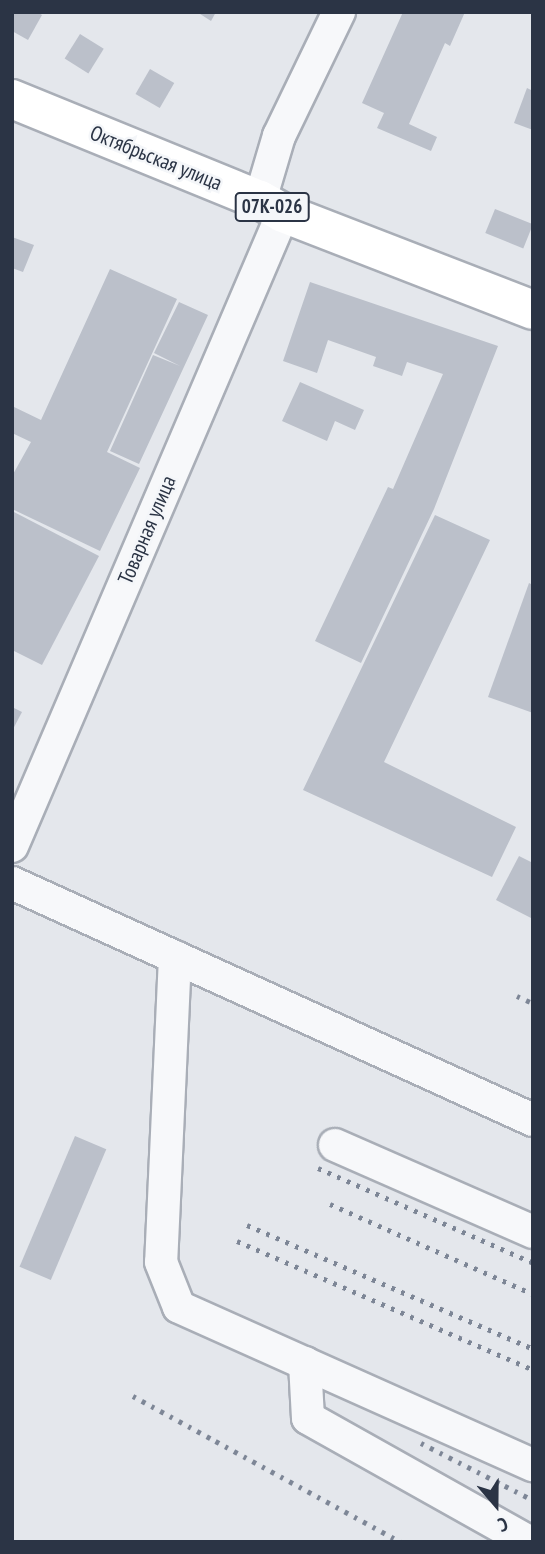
<!DOCTYPE html>
<html>
<head>
<meta charset="utf-8">
<style>
  body { margin:0 }
  #map { position:relative; width:545px; height:1554px; overflow:hidden; background:#e4e7ec; font-family:"PT Sans Narrow",sans-serif }
  div>[style] { position:absolute }
  .building>* { inset:0; background:#bbc0ca; transform-origin:0 0 }
  .roads { filter:drop-shadow(2px 0 #a9aeb7) drop-shadow(-2px 0 #a9aeb7) drop-shadow(0 2px #a9aeb7) drop-shadow(0 -2px #a9aeb7) }
  .minor>* { height:32px; margin:-16px; padding:0 16px; transform-origin:16px; border-radius:16px; background:#f7f8fa }
  .major>* { height:38px; margin:-19px; padding:0 19px; transform-origin:19px; border-radius:19px; background:#fff }
  .rail>* { height:5px; margin-top:-2.5px; transform-origin:0; background:repeating-linear-gradient(90deg,#7d8696 0 3.5px,transparent 0 10.5px) }
  span { translate:-50% -50%; white-space:nowrap; text-align:center; line-height:1.15; -webkit-text-stroke:5px #f4f6f9; paint-order:stroke }
  .shield-label span { padding:2px 5px; background:#f4f6f9; border:2px solid; border-radius:5px; -webkit-text-stroke-width:0 }
  .shield-label { font-size:19px; color:#2b3445; font-weight:700 }
  .street-label { font-size:21px; color:#2b3445 }
  .frame { position:absolute; inset:0; border:14px solid #2b3445; pointer-events:none }
  .north { position:absolute; left:461px; top:1470px; width:70px; height:70px; -webkit-text-stroke:5px #f4f6f9; paint-order:stroke; rotate:160deg; font-size:19px; font-weight:700; line-height:28px; text-align:center; color:#2b3445 }
  .north::after { content:''; display:block; margin:auto; width:24px; height:32px; background:#2b3445; clip-path:polygon(50% 0,100% 100%,50% 72%,0 100%) }
</style>
</head>
<body>
<div id="map">
  <div class="building">
    <div style="clip-path:polygon(12px 12px,37px 12px,42px 15px,28px 40px,12px 31px)"></div>
    <div style="clip-path:polygon(197px 12px,216px 12px,211px 21px)"></div>
    <div style="clip-path:polygon(403px 12px,465px 12px,450px 46px,445px 43px,409px 124px,437px 137px,431px 151px,377px 128px,384px 113px,362px 103px)"></div>
    <div style="left:80px;top:34px;width:28px;height:29px;rotate:32deg"></div>
    <div style="left:150px;top:69px;width:28px;height:29px;rotate:30deg"></div>
    <div style="clip-path:polygon(527px 88px,533px 91px,533px 130px,514px 123px)"></div>
    <div style="left:495px;top:209px;width:41px;height:26px;rotate:22deg"></div>
    <div style="clip-path:polygon(12px 237px,34px 245px,23px 272px,12px 268px)"></div>
    <div style="clip-path:polygon(110px 269px,177px 299px,107px 452px,140px 468px,100px 551px,12px 509px,12px 476px,31px 442px,12px 433px,12px 406px,41px 420px)"></div>
    <div style="clip-path:polygon(310px 282px,498px 346px,434px 509px,361px 663px,315px 641px,388px 487px,393px 489px,443px 374px,407px 362px,402px 376px,373px 366px,376px 357px,328px 340px,317px 373px,283px 361px)"></div>
    <div style="clip-path:polygon(179px 302px,208px 315px,139px 464px,110px 451px,153px 355px,180px 366px,154px 353px)"></div>
    <div style="clip-path:polygon(300px 382px,364px 410px,355px 430px,335px 421px,327px 441px,282px 421px)"></div>
    <div style="clip-path:polygon(12px 511px,99px 556px,42px 665px,12px 650px)"></div>
    <div style="clip-path:polygon(435px 515px,490px 540px,384px 762px,516px 827px,492px 877px,303px 790px)"></div>
    <div style="clip-path:polygon(529px 583px,533px 585px,533px 713px,488px 697px)"></div>
    <div style="clip-path:polygon(12px 707px,22px 712px,12px 731px)"></div>
    <div style="clip-path:polygon(519px 856px,533px 863px,533px 919px,496px 900px)"></div>
    <div style="left:75px;top:1136px;width:34px;height:142px;rotate:23deg"></div>
  </div>
  <div class="roads">
    <div class="minor">
      <div style="left:260px;top:200px;width:67px;rotate:-73.5deg"></div>
      <div style="left:279px;top:136px;width:138px;rotate:-64.2deg"></div>
      <div style="left:12px;top:846px;width:689px;rotate:-66.82deg"></div>
      <div style="left:12px;top:883px;width:572px;rotate:24.46deg"></div>
      <div style="left:175px;top:957px;width:305px;rotate:92.6deg"></div>
      <div style="left:161px;top:1262px;width:48px;rotate:68.2deg"></div>
      <div style="left:179px;top:1307px;width:388px;rotate:24.1deg"></div>
      <div style="left:335px;top:1145px;width:216px;rotate:23.7deg"></div>
      <div style="left:305px;top:1363px;width:55px;rotate:86.9deg"></div>
      <div style="left:308px;top:1418px;width:253px;rotate:29.3deg"></div>
    </div>
    <div class="major">
      <div style="left:12px;top:99px;width:268px;rotate:22.2deg"></div>
      <div style="left:260px;top:200px;width:26px;rotate:29deg"></div>
      <div style="left:283px;top:213px;width:268px;rotate:21.2deg"></div>
    </div>
  </div>
  <div class="rail">
    <div style="left:517px;top:996px;width:17px;rotate:24deg"></div>
    <div style="left:318px;top:1168px;width:235px;rotate:23.8deg"></div>
    <div style="left:330px;top:1204px;width:222px;rotate:23.9deg"></div>
    <div style="left:247px;top:1225px;width:312px;rotate:23.4deg"></div>
    <div style="left:237px;top:1241px;width:323px;rotate:23.5deg"></div>
    <div style="left:133px;top:1396px;width:305px;rotate:28.6deg"></div>
    <div style="left:421px;top:1443px;width:126px;rotate:27deg"></div>
  </div>
  <div class="shield-label">
    <span style="left:272px;top:207px">07К-026</span>
  </div>
  <div class="street-label">
    <span style="left:156px;top:158px;rotate:22deg">Октябрьская улица</span>
    <span style="left:147px;top:530px;rotate:-67deg">Товарная улица</span>
  </div>
  <div class="frame"></div>
  <div class="north">С</div>
</div>
</body>
</html>
